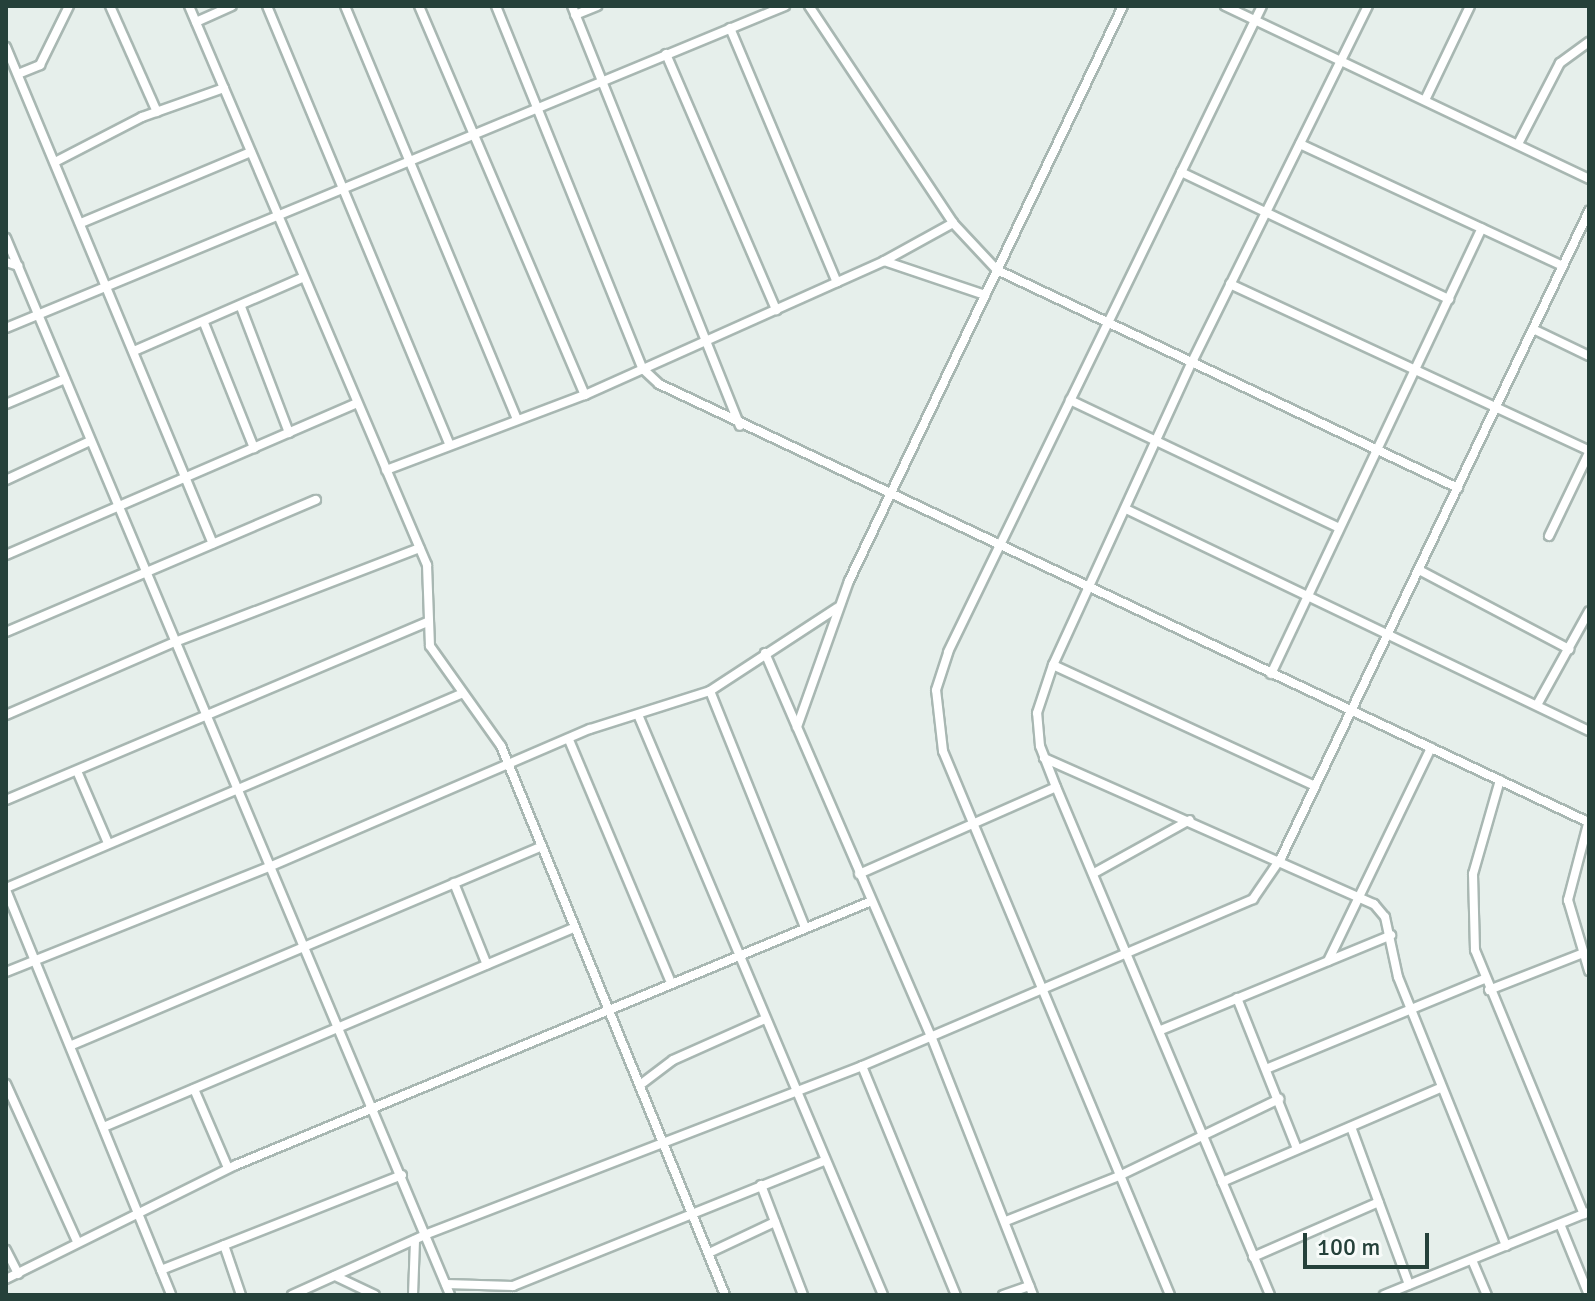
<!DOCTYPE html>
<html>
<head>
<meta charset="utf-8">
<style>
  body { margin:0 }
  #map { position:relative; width:1595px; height:1301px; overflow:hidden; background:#e6efeb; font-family:Signika,sans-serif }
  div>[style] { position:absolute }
  .roads { filter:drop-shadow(2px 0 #a8b7b2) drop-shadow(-2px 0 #a8b7b2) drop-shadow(0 2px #a8b7b2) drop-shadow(0 -2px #a8b7b2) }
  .street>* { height:8px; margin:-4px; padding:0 4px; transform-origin:4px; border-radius:4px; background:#fff }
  span { translate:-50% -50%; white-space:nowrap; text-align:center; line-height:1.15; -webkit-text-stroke:7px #f7fbf9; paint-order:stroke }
  .frame { position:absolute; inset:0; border:8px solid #25413a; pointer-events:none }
  .scale { position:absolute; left:1303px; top:1233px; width:126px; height:36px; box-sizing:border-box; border:4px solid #25413a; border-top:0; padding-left:10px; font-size:24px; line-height:28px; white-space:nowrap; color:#25413a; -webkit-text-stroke:6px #f7fbf9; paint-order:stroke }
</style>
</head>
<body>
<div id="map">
  <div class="roads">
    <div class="street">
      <div style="left:110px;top:6px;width:116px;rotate:66.1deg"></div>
      <div style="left:189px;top:6px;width:608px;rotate:66.94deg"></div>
      <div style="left:427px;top:565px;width:81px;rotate:87.9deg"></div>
      <div style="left:430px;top:646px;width:123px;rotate:54.6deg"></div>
      <div style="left:501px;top:746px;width:593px;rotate:67.8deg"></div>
      <div style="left:267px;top:6px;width:474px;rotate:67.4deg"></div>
      <div style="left:345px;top:6px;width:447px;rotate:67.4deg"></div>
      <div style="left:419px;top:6px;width:423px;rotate:66.9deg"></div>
      <div style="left:496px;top:6px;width:392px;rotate:68deg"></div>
      <div style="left:643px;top:369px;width:22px;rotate:43deg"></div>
      <div style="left:659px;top:384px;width:1027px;rotate:25.24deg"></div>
      <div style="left:572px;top:6px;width:452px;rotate:68.2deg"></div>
      <div style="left:809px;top:6px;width:260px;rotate:56.4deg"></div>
      <div style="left:953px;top:223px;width:64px;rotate:46.9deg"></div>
      <div style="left:997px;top:270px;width:510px;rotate:25.31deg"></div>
      <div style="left:1225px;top:6px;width:403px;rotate:25.4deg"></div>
      <div style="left:575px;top:15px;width:24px;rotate:-22deg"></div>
      <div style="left:196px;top:22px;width:39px;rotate:-24deg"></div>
      <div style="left:730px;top:28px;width:276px;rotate:67.2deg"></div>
      <div style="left:6px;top:47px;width:538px;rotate:67.39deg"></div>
      <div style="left:666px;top:54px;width:279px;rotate:66.7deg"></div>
      <div style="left:18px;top:74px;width:24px;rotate:-22deg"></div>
      <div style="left:40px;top:65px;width:66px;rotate:-63.8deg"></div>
      <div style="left:1425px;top:100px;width:104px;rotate:-64.4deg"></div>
      <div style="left:1300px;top:144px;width:290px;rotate:24.9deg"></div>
      <div style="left:1518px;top:144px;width:91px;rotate:-62.6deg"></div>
      <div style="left:1560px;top:63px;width:36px;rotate:-36deg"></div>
      <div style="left:55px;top:162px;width:98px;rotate:-27.3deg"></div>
      <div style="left:142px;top:117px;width:87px;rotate:-19.5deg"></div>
      <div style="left:1181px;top:172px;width:297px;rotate:25.4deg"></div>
      <div style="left:81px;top:223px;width:184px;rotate:-22.7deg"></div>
      <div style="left:6px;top:238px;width:1146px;rotate:67.21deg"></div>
      <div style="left:884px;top:261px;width:107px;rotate:18.6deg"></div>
      <div style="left:6px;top:262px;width:13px;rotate:18deg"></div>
      <div style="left:1230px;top:284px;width:396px;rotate:24.9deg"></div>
      <div style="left:241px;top:307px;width:135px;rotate:69.1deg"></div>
      <div style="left:204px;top:323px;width:135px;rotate:68.2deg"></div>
      <div style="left:6px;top:328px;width:843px;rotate:-22.46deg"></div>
      <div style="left:1533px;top:329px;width:62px;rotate:25.7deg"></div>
      <div style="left:134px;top:351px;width:183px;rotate:-23.5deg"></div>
      <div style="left:1070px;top:400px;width:298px;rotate:25.4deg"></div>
      <div style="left:6px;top:404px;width:64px;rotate:-23deg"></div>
      <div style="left:386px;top:470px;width:213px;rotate:-20.7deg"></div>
      <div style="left:585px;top:395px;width:328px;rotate:-24.1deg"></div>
      <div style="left:884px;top:261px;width:79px;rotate:-28.8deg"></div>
      <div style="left:6px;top:480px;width:93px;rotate:-24.9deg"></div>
      <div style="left:1128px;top:510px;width:511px;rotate:25.61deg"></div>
      <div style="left:1549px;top:536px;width:92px;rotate:-64.3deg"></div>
      <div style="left:6px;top:555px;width:382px;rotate:-23.4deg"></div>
      <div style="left:1419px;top:570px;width:170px;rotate:27.8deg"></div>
      <div style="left:6px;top:632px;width:337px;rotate:-23.1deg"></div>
      <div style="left:765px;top:653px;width:417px;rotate:66.6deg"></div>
      <div style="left:931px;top:1036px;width:278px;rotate:68.5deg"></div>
      <div style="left:1053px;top:665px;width:289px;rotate:24.8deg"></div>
      <div style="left:1271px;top:674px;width:493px;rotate:-64.7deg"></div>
      <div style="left:710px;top:691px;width:254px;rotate:68.1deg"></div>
      <div style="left:1537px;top:705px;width:107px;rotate:-61deg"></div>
      <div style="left:6px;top:715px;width:184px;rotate:-23.4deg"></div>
      <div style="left:175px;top:642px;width:262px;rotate:-21deg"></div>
      <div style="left:639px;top:717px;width:627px;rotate:67.11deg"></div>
      <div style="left:797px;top:727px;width:155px;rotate:-70.4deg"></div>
      <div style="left:849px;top:581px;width:637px;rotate:-64.52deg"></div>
      <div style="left:569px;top:740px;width:260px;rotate:67.2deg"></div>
      <div style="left:1044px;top:758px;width:361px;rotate:23.9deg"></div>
      <div style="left:1374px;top:904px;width:17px;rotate:50deg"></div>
      <div style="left:1385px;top:917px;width:61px;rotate:77.8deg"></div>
      <div style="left:1398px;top:977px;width:290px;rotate:68.1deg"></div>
      <div style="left:77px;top:771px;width:78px;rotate:66.7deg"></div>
      <div style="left:1500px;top:780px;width:98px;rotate:106deg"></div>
      <div style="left:1473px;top:874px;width:76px;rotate:88.5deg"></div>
      <div style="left:1475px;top:950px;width:286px;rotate:67.6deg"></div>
      <div style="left:6px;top:800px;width:458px;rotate:-22.9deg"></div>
      <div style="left:1589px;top:820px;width:83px;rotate:104.7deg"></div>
      <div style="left:1568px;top:900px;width:74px;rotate:73.5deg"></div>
      <div style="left:1096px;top:872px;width:107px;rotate:-29deg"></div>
      <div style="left:859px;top:874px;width:215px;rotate:-23.8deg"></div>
      <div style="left:454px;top:883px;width:88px;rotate:68.1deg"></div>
      <div style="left:6px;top:888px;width:494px;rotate:-23.1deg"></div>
      <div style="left:6px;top:890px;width:437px;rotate:67.8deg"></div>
      <div style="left:1328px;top:961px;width:237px;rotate:-64.2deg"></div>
      <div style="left:6px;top:972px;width:283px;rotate:-21.8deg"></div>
      <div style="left:269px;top:867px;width:349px;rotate:-23.3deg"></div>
      <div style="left:590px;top:729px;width:126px;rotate:-17.6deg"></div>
      <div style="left:710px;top:691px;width:152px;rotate:-33.2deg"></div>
      <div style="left:1489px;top:990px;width:99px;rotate:-21.4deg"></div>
      <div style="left:1237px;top:998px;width:162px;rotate:68.3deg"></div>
      <div style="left:1161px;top:1030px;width:249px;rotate:-22.4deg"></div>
      <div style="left:72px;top:1045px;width:508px;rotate:-22.93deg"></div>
      <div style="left:862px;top:1066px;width:248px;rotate:67.7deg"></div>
      <div style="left:1266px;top:1069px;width:236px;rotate:-22.4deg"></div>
      <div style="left:6px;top:1084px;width:172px;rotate:65.7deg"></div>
      <div style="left:640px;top:1085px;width:41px;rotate:-37.1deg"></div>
      <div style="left:673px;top:1060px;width:101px;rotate:-24deg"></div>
      <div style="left:194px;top:1089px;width:86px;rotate:66.7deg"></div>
      <div style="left:106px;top:1126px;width:505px;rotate:-22.96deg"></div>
      <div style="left:1351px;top:1127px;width:168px;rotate:69.8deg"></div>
      <div style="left:1222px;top:1182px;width:237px;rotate:-23.3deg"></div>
      <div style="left:761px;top:1185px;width:118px;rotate:69.1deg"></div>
      <div style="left:1006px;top:1221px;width:122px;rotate:-21.7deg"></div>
      <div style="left:1119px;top:1176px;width:178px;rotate:-25.7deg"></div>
      <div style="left:1560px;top:1224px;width:77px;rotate:67.8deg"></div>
      <div style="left:224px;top:1245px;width:53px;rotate:71.2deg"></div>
      <div style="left:6px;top:1250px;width:27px;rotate:63deg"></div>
      <div style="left:709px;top:1253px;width:73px;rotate:-25.2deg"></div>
      <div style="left:1253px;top:1257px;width:137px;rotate:-23.6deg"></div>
      <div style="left:1472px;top:1260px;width:38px;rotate:67deg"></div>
      <div style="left:161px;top:1270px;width:259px;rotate:-21.5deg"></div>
      <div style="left:335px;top:1276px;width:44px;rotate:25.4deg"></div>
      <div style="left:6px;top:1279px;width:257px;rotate:-26.4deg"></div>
      <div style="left:236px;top:1165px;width:685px;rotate:-22.56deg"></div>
      <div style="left:446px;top:1284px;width:67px;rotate:1.7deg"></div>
      <div style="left:513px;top:1286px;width:335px;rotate:-21.9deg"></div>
      <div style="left:292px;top:1295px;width:148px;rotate:-24.3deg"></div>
      <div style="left:427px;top:1234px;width:466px;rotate:-21.1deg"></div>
      <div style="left:862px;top:1066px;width:425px;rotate:-23.1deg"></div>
      <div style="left:1253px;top:899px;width:50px;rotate:-55.7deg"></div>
      <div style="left:1281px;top:858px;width:717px;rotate:-64.54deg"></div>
      <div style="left:413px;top:1295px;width:55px;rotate:-87.9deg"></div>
      <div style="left:1003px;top:1295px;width:28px;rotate:-19deg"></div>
      <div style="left:1170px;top:1295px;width:589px;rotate:-112.65deg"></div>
      <div style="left:943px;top:751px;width:61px;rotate:-96.5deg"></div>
      <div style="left:936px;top:690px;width:40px;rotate:-72deg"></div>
      <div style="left:948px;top:652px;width:718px;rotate:-64.08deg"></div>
      <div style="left:1270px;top:1295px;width:551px;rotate:-112.84deg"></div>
      <div style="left:1056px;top:787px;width:44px;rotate:-111.3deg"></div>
      <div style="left:1040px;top:746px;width:33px;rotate:-95deg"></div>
      <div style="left:1037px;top:713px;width:51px;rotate:-71.6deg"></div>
      <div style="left:1053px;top:665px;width:331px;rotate:-65.4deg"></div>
      <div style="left:1191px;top:364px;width:399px;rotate:-63.7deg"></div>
      <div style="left:1384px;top:1295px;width:220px;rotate:-22.1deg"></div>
    </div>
  </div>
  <div class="frame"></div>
  <div class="scale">100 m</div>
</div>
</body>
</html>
